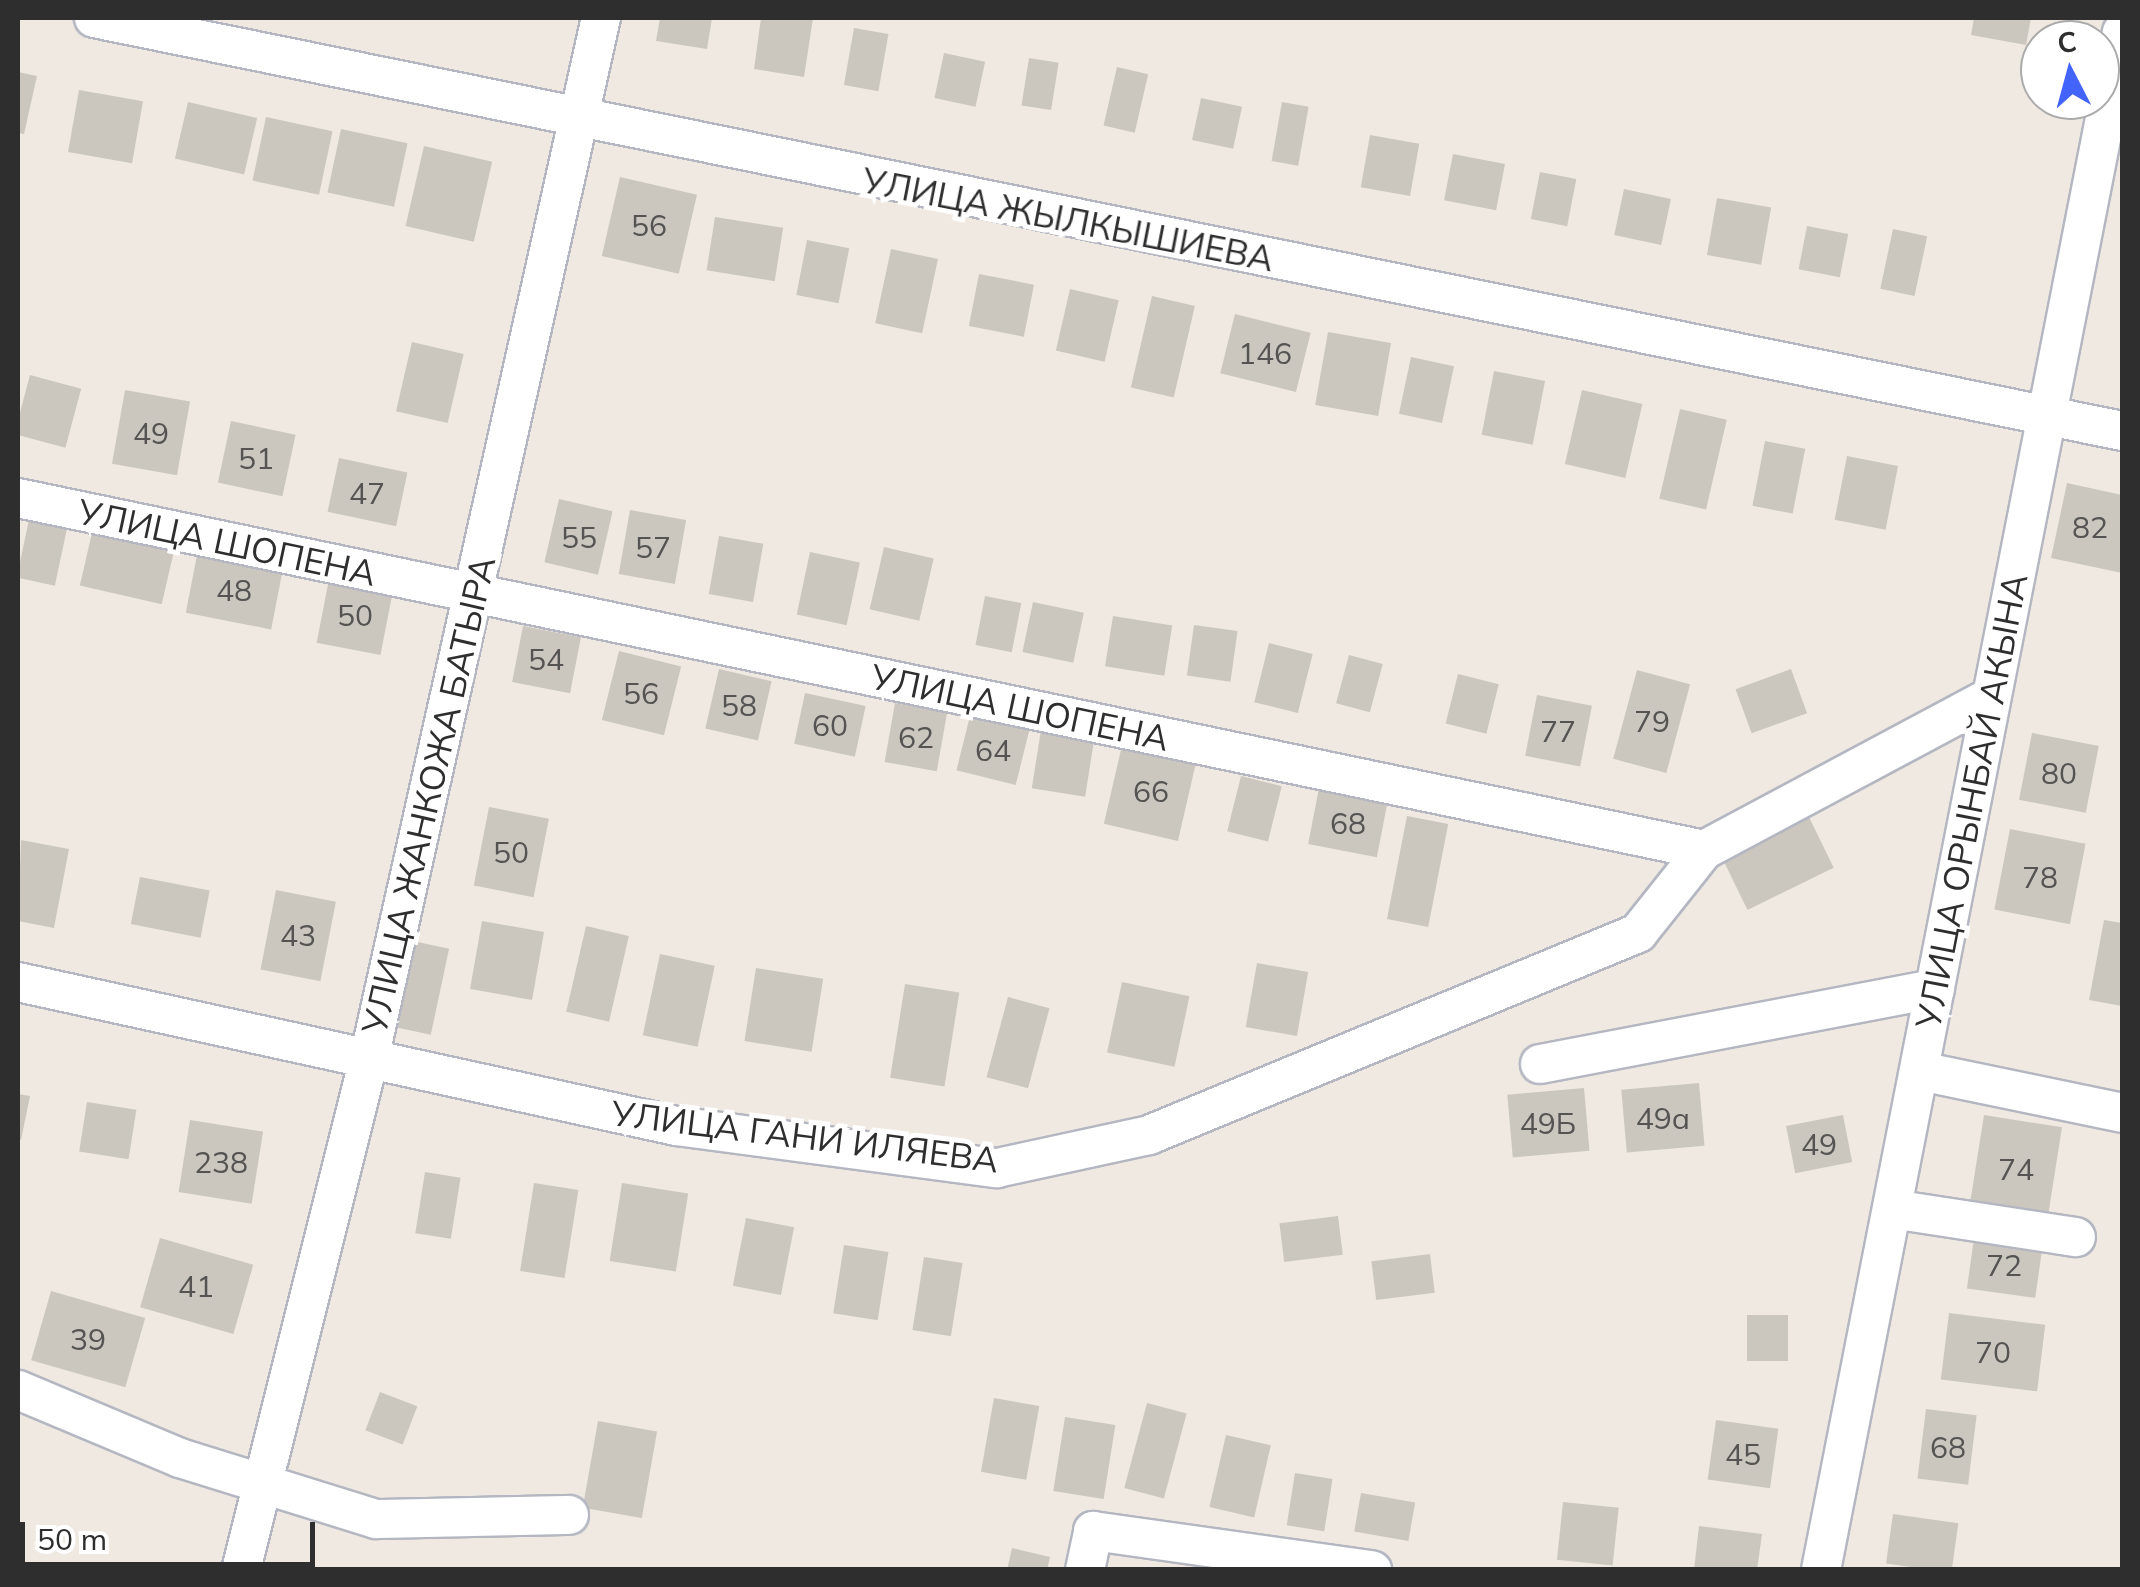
<!DOCTYPE html>
<html>
<head>
<meta charset="utf-8">
<style>
  body { margin:0 }
  #map { position:relative; width:2140px; height:1587px; overflow:hidden; background:#efe9e1; font-family:Mulish,sans-serif }
  div>[style] { position:absolute }
  .building>* { inset:0; background:#cbc7bf; transform-origin:0 0 }
  .roads { filter:drop-shadow(2px 0 #b4b7c1) drop-shadow(-2px 0 #b4b7c1) drop-shadow(0 2px #b4b7c1) drop-shadow(0 -2px #b4b7c1) }
  .minor>* { height:38px; margin:-19px; padding:0 19px; transform-origin:19px; border-radius:19px; background:#fff }
  span { translate:-50% -50%; white-space:nowrap; text-align:center; line-height:1.15; -webkit-text-stroke:10px #fff; paint-order:stroke }
  .number-label { font-size:30px; color:#555452 }
  .number-label span { -webkit-text-stroke-width:0 }
  .street-label { font-size:35px; color:#2e2e2e }
  .frame { position:absolute; inset:0; border:20px solid #2e2e2e; pointer-events:none }
  .north { position:absolute; left:2020px; top:20px; width:100px; height:100px; box-sizing:border-box; background:#fff; border:2px solid #ababab; border-radius:50%; rotate:354deg; font-size:28px; font-weight:700; line-height:40px; text-align:center; color:#2e2e2e }
  .north::after { content:''; display:block; margin:auto; width:35px; height:45px; background:#4264fb; clip-path:polygon(50% 0,100% 100%,50% 72%,0 100%) }
  .scale { position:absolute; left:20px; top:1522px; width:295px; height:45px; box-sizing:border-box; border:5px solid #2e2e2e; border-top:0; padding-left:12px; font-size:30px; line-height:35px; white-space:nowrap; color:#2e2e2e; -webkit-text-stroke:8px #fff; paint-order:stroke }
</style>
</head>
<body>
<div id="map">
  <div class="building">
    <div style="clip-path:polygon(660px 18px,712px 18px,707px 49px,656px 41px)"></div>
    <div style="clip-path:polygon(761px 18px,813px 18px,804px 77px,754px 69px)"></div>
    <div style="clip-path:polygon(1974px 18px,2031px 18px,2026px 45px,1971px 35px)"></div>
    <div style="left:854px;top:28px;width:35px;height:58px;rotate:10deg"></div>
    <div style="left:944px;top:53px;width:42px;height:46px;rotate:12deg"></div>
    <div style="left:1029px;top:58px;width:30px;height:48px;rotate:9deg"></div>
    <div style="left:1117px;top:67px;width:32px;height:60px;rotate:13deg"></div>
    <div style="clip-path:polygon(18px 72px,37px 76px,24px 134px,18px 133px)"></div>
    <div style="left:79px;top:90px;width:65px;height:63px;rotate:10deg"></div>
    <div style="left:1201px;top:98px;width:42px;height:43px;rotate:12deg"></div>
    <div style="left:188px;top:102px;width:71px;height:58px;rotate:13deg"></div>
    <div style="left:1282px;top:102px;width:27px;height:60px;rotate:10deg"></div>
    <div style="left:266px;top:117px;width:68px;height:65px;rotate:12deg"></div>
    <div style="left:341px;top:129px;width:68px;height:65px;rotate:12deg"></div>
    <div style="left:1370px;top:135px;width:50px;height:53px;rotate:10deg"></div>
    <div style="left:424px;top:146px;width:70px;height:82px;rotate:13deg"></div>
    <div style="left:1453px;top:154px;width:53px;height:47px;rotate:11deg"></div>
    <div style="left:1540px;top:172px;width:37px;height:48px;rotate:11deg"></div>
    <div style="left:620px;top:177px;width:79px;height:81px;rotate:13deg"></div>
    <div style="left:1624px;top:189px;width:48px;height:47px;rotate:12deg"></div>
    <div style="left:1717px;top:198px;width:55px;height:58px;rotate:10deg"></div>
    <div style="left:715px;top:217px;width:69px;height:54px;rotate:9deg"></div>
    <div style="left:1807px;top:226px;width:42px;height:44px;rotate:11deg"></div>
    <div style="left:1893px;top:229px;width:35px;height:61px;rotate:12deg"></div>
    <div style="left:807px;top:240px;width:43px;height:56px;rotate:11deg"></div>
    <div style="left:891px;top:249px;width:48px;height:76px;rotate:12deg"></div>
    <div style="left:979px;top:274px;width:56px;height:53px;rotate:11deg"></div>
    <div style="left:1070px;top:289px;width:50px;height:63px;rotate:13deg"></div>
    <div style="left:1152px;top:296px;width:44px;height:94px;rotate:13deg"></div>
    <div style="left:1235px;top:314px;width:78px;height:61px;rotate:14deg"></div>
    <div style="left:1328px;top:332px;width:64px;height:74px;rotate:10deg"></div>
    <div style="left:412px;top:342px;width:53px;height:71px;rotate:13deg"></div>
    <div style="left:1411px;top:357px;width:44px;height:58px;rotate:12deg"></div>
    <div style="left:1494px;top:371px;width:52px;height:65px;rotate:11deg"></div>
    <div style="left:30px;top:375px;width:53px;height:61px;rotate:15deg"></div>
    <div style="left:125px;top:390px;width:66px;height:75px;rotate:10deg"></div>
    <div style="left:1582px;top:390px;width:62px;height:76px;rotate:13deg"></div>
    <div style="left:1680px;top:409px;width:48px;height:92px;rotate:13deg"></div>
    <div style="left:231px;top:421px;width:66px;height:63px;rotate:12deg"></div>
    <div style="left:1765px;top:441px;width:41px;height:66px;rotate:11deg"></div>
    <div style="left:1847px;top:456px;width:52px;height:65px;rotate:11deg"></div>
    <div style="left:339px;top:458px;width:70px;height:55px;rotate:12deg"></div>
    <div style="clip-path:polygon(2067px 483px,2122px 495px,2122px 573px,2051px 558px)"></div>
    <div style="left:559px;top:499px;width:55px;height:65px;rotate:13deg"></div>
    <div style="left:630px;top:510px;width:57px;height:65px;rotate:10deg"></div>
    <div style="left:30px;top:515px;width:39px;height:64px;rotate:12deg"></div>
    <div style="left:94px;top:524px;width:84px;height:63px;rotate:13deg"></div>
    <div style="left:719px;top:536px;width:45px;height:59px;rotate:10deg"></div>
    <div style="left:884px;top:547px;width:51px;height:64px;rotate:13deg"></div>
    <div style="left:198px;top:550px;width:87px;height:64px;rotate:11deg"></div>
    <div style="left:810px;top:552px;width:51px;height:64px;rotate:12deg"></div>
    <div style="left:330px;top:574px;width:65px;height:70px;rotate:11deg"></div>
    <div style="left:985px;top:596px;width:37px;height:50px;rotate:11deg"></div>
    <div style="left:1033px;top:602px;width:52px;height:51px;rotate:12deg"></div>
    <div style="left:1113px;top:616px;width:60px;height:51px;rotate:9deg"></div>
    <div style="left:1194px;top:625px;width:44px;height:51px;rotate:8deg"></div>
    <div style="left:523px;top:626px;width:59px;height:57px;rotate:11deg"></div>
    <div style="left:1269px;top:643px;width:45px;height:61px;rotate:14deg"></div>
    <div style="left:619px;top:651px;width:64px;height:71px;rotate:14deg"></div>
    <div style="left:1349px;top:655px;width:35px;height:50px;rotate:15deg"></div>
    <div style="left:719px;top:669px;width:54px;height:61px;rotate:13deg"></div>
    <div style="left:1791px;top:669px;width:47px;height:59px;rotate:70deg"></div>
    <div style="left:1637px;top:670px;width:55px;height:92px;rotate:15deg"></div>
    <div style="left:1458px;top:674px;width:42px;height:51px;rotate:14deg"></div>
    <div style="left:805px;top:693px;width:62px;height:52px;rotate:12deg"></div>
    <div style="left:1537px;top:695px;width:56px;height:62px;rotate:11deg"></div>
    <div style="left:895px;top:703px;width:53px;height:60px;rotate:10deg"></div>
    <div style="left:970px;top:716px;width:61px;height:56px;rotate:14deg"></div>
    <div style="left:1041px;top:730px;width:54px;height:59px;rotate:9deg"></div>
    <div style="left:2032px;top:733px;width:68px;height:68px;rotate:11deg"></div>
    <div style="left:1123px;top:741px;width:76px;height:85px;rotate:13deg"></div>
    <div style="left:1241px;top:776px;width:42px;height:57px;rotate:14deg"></div>
    <div style="left:1319px;top:788px;width:70px;height:57px;rotate:11deg"></div>
    <div style="left:489px;top:807px;width:61px;height:80px;rotate:11deg"></div>
    <div style="left:1807px;top:813px;width:61px;height:96px;rotate:64deg"></div>
    <div style="left:1407px;top:816px;width:42px;height:105px;rotate:11deg"></div>
    <div style="left:2010px;top:829px;width:77px;height:82px;rotate:11deg"></div>
    <div style="clip-path:polygon(21px 840px,69px 849px,54px 928px,18px 921px)"></div>
    <div style="left:140px;top:877px;width:71px;height:48px;rotate:11deg"></div>
    <div style="left:276px;top:890px;width:61px;height:81px;rotate:11deg"></div>
    <div style="clip-path:polygon(2104px 920px,2122px 923px,2122px 1006px,2089px 1000px)"></div>
    <div style="left:482px;top:921px;width:63px;height:69px;rotate:10deg"></div>
    <div style="left:586px;top:926px;width:44px;height:88px;rotate:13deg"></div>
    <div style="left:408px;top:940px;width:42px;height:88px;rotate:12deg"></div>
    <div style="left:660px;top:954px;width:56px;height:83px;rotate:12deg"></div>
    <div style="left:1257px;top:963px;width:52px;height:65px;rotate:10deg"></div>
    <div style="left:756px;top:968px;width:68px;height:74px;rotate:9deg"></div>
    <div style="left:1122px;top:982px;width:69px;height:72px;rotate:12deg"></div>
    <div style="left:905px;top:984px;width:55px;height:95px;rotate:9deg"></div>
    <div style="left:1008px;top:997px;width:43px;height:83px;rotate:15deg"></div>
    <div style="left:1699px;top:1083px;width:63px;height:78px;rotate:85deg"></div>
    <div style="left:1584px;top:1088px;width:63px;height:77px;rotate:85deg"></div>
    <div style="clip-path:polygon(18px 1094px,30px 1096px,21px 1140px,18px 1139px)"></div>
    <div style="left:87px;top:1102px;width:50px;height:50px;rotate:9deg"></div>
    <div style="left:1843px;top:1115px;width:48px;height:58px;rotate:79deg"></div>
    <div style="left:1984px;top:1115px;width:79px;height:97px;rotate:9deg"></div>
    <div style="left:190px;top:1120px;width:74px;height:73px;rotate:9deg"></div>
    <div style="left:425px;top:1172px;width:36px;height:62px;rotate:9deg"></div>
    <div style="left:534px;top:1183px;width:45px;height:89px;rotate:9deg"></div>
    <div style="left:622px;top:1183px;width:67px;height:79px;rotate:9deg"></div>
    <div style="left:1338px;top:1216px;width:39px;height:59px;rotate:83deg"></div>
    <div style="left:746px;top:1218px;width:49px;height:69px;rotate:11deg"></div>
    <div style="left:1975px;top:1231px;width:69px;height:58px;rotate:8deg"></div>
    <div style="left:160px;top:1238px;width:97px;height:72px;rotate:16deg"></div>
    <div style="left:844px;top:1245px;width:45px;height:69px;rotate:9deg"></div>
    <div style="left:1430px;top:1254px;width:39px;height:59px;rotate:83deg"></div>
    <div style="left:924px;top:1257px;width:39px;height:74px;rotate:9deg"></div>
    <div style="left:51px;top:1291px;width:98px;height:72px;rotate:16deg"></div>
    <div style="left:1949px;top:1313px;width:97px;height:67px;rotate:7deg"></div>
    <div style="left:1747px;top:1315px;width:41px;height:46px"></div>
    <div style="left:380px;top:1392px;width:40px;height:41px;rotate:21deg"></div>
    <div style="left:994px;top:1398px;width:46px;height:75px;rotate:10deg"></div>
    <div style="left:1147px;top:1403px;width:41px;height:88px;rotate:15deg"></div>
    <div style="left:1926px;top:1409px;width:51px;height:70px;rotate:7deg"></div>
    <div style="left:1065px;top:1417px;width:51px;height:75px;rotate:9deg"></div>
    <div style="left:1716px;top:1420px;width:63px;height:60px;rotate:8deg"></div>
    <div style="left:598px;top:1421px;width:60px;height:88px;rotate:10deg"></div>
    <div style="left:1226px;top:1435px;width:46px;height:74px;rotate:13deg"></div>
    <div style="left:1295px;top:1473px;width:38px;height:53px;rotate:9deg"></div>
    <div style="left:1361px;top:1493px;width:55px;height:39px;rotate:10deg"></div>
    <div style="left:1563px;top:1502px;width:56px;height:58px;rotate:6deg"></div>
    <div style="left:1893px;top:1514px;width:66px;height:50px;rotate:8deg"></div>
    <div style="clip-path:polygon(1699px 1526px,1762px 1534px,1757px 1570px,1694px 1570px)"></div>
    <div style="clip-path:polygon(1012px 1548px,1050px 1557px,1047px 1570px,1007px 1570px)"></div>
  </div>
  <div class="roads">
    <div class="minor">
      <div style="left:94px;top:18px;width:2070px;rotate:11.51deg"></div>
      <div style="left:18px;top:498px;width:1722px;rotate:11.79deg"></div>
      <div style="left:1704px;top:850px;width:325px;rotate:-28.1deg"></div>
      <div style="left:18px;top:982px;width:674px;rotate:12.34deg"></div>
      <div style="left:676px;top:1126px;width:324px;rotate:7.5deg"></div>
      <div style="left:997px;top:1168px;width:156px;rotate:-12.2deg"></div>
      <div style="left:1149px;top:1135px;width:529px;rotate:-22.44deg"></div>
      <div style="left:1638px;top:933px;width:106px;rotate:-51.5deg"></div>
      <div style="left:1540px;top:1064px;width:402px;rotate:-10.8deg"></div>
      <div style="left:1920px;top:1071px;width:206px;rotate:11.7deg"></div>
      <div style="left:1892px;top:1209px;width:186px;rotate:8.7deg"></div>
      <div style="left:18px;top:1390px;width:176px;rotate:22.8deg"></div>
      <div style="left:180px;top:1458px;width:205px;rotate:17.3deg"></div>
      <div style="left:376px;top:1519px;width:193px;rotate:-1.2deg"></div>
      <div style="left:241px;top:1570px;width:527px;rotate:-75.94deg"></div>
      <div style="left:369px;top:1059px;width:1067px;rotate:-77.44deg"></div>
      <div style="left:1085px;top:1570px;width:40px;rotate:-78deg"></div>
      <div style="left:1093px;top:1531px;width:282px;rotate:8deg"></div>
      <div style="left:1821px;top:1570px;width:1567px;rotate:-78.93deg"></div>
    </div>
  </div>
  <div class="number-label">
    <span style="left:649px;top:225px">56</span>
    <span style="left:1265px;top:353px">146</span>
    <span style="left:151px;top:433px">49</span>
    <span style="left:256px;top:458px">51</span>
    <span style="left:367px;top:493px">47</span>
    <span style="left:2090px;top:527px">82</span>
    <span style="left:579px;top:537px">55</span>
    <span style="left:653px;top:547px">57</span>
    <span style="left:234px;top:590px">48</span>
    <span style="left:355px;top:615px">50</span>
    <span style="left:546px;top:659px">54</span>
    <span style="left:641px;top:693px">56</span>
    <span style="left:739px;top:705px">58</span>
    <span style="left:1652px;top:721px">79</span>
    <span style="left:830px;top:725px">60</span>
    <span style="left:1558px;top:731px">77</span>
    <span style="left:916px;top:737px">62</span>
    <span style="left:993px;top:750px">64</span>
    <span style="left:2059px;top:773px">80</span>
    <span style="left:1151px;top:791px">66</span>
    <span style="left:1348px;top:823px">68</span>
    <span style="left:511px;top:852px">50</span>
    <span style="left:2040px;top:877px">78</span>
    <span style="left:298px;top:935px">43</span>
    <span style="left:1663px;top:1118px">49а</span>
    <span style="left:1548px;top:1123px">49Б</span>
    <span style="left:1819px;top:1144px">49</span>
    <span style="left:221px;top:1162px">238</span>
    <span style="left:2016px;top:1169px">74</span>
    <span style="left:2004px;top:1265px">72</span>
    <span style="left:196px;top:1286px">41</span>
    <span style="left:88px;top:1339px">39</span>
    <span style="left:1993px;top:1352px">70</span>
    <span style="left:1948px;top:1447px">68</span>
    <span style="left:1743px;top:1454px">45</span>
  </div>
  <div class="street-label">
    <span style="left:1068px;top:219px;rotate:11deg">УЛИЦА ЖЫЛКЫШИЕВА</span>
    <span style="left:227px;top:542px;rotate:12deg">УЛИЦА ШОПЕНА</span>
    <span style="left:1020px;top:707px;rotate:12deg">УЛИЦА ШОПЕНА</span>
    <span style="left:428px;top:795px;rotate:-77deg">УЛИЦА ЖАНКОЖА БАТЫРА</span>
    <span style="left:1971px;top:801px;rotate:-79deg">УЛИЦА ОРЫНБАЙ АКЫНА</span>
    <span style="left:805px;top:1136px;rotate:7deg">УЛИЦА ГАНИ ИЛЯЕВА</span>
  </div>
  <div class="frame"></div>
  <div class="north">С</div>
  <div class="scale">50 m</div>
</div>
</body>
</html>
